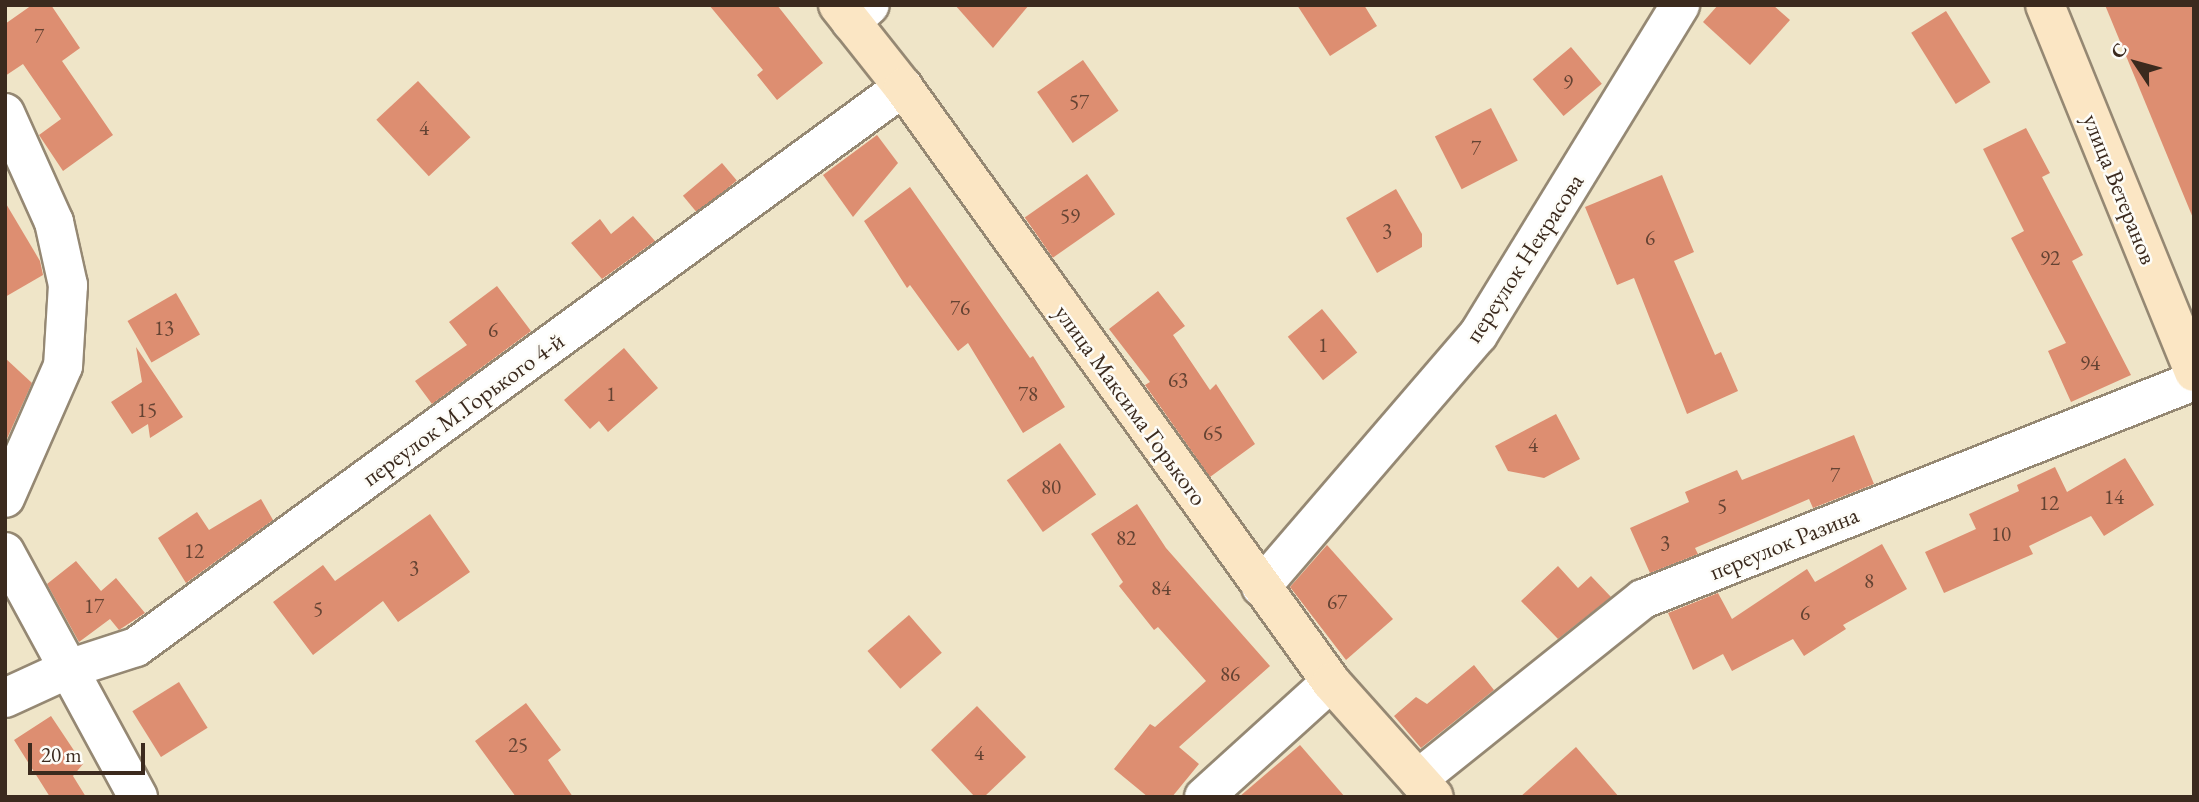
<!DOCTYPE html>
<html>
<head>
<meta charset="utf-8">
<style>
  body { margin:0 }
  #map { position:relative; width:2199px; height:802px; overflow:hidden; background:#efe5c8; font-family:"EB Garamond",serif }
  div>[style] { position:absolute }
  .building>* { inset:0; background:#dd8e71; transform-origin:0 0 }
  .roads { filter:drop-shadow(2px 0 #958873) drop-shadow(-2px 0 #958873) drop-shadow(0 2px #958873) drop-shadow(0 -2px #958873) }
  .street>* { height:38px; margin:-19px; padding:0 19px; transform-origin:19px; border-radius:19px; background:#fff }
  .secondary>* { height:38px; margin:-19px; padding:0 19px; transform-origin:19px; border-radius:19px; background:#fbe6c4 }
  span { translate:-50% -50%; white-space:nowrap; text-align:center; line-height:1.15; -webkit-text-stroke:5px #fdfcf7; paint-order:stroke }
  .number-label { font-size:21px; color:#644333 }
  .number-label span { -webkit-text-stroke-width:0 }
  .street-label { font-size:24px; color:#3b2a1e }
  .frame { position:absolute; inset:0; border:7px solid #3b2a1e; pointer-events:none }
  .north { position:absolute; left:2101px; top:28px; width:70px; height:70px; -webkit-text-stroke:5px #fdfcf7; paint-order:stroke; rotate:306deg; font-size:19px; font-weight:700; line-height:28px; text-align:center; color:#3b2a1e }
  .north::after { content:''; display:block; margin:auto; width:24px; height:32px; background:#3b2a1e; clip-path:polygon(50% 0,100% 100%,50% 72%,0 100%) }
  .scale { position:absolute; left:28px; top:743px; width:117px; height:32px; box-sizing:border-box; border:4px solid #3b2a1e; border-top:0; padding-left:9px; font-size:21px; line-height:24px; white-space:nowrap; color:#3b2a1e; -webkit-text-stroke:5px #fdfcf7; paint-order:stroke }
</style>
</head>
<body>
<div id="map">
  <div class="building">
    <div style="clip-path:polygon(32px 5px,51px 5px,80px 48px,62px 61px,113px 135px,63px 171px,39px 135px,61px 119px,23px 64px,5px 76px,5px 24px)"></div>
    <div style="clip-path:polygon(709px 5px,777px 5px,823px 63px,777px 100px,757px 75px,763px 70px)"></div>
    <div style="clip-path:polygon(955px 5px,1029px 5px,993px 48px)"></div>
    <div style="clip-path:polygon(1297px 5px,1364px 5px,1377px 26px,1330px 56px)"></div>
    <div style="clip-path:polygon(1718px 5px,1773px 5px,1790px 20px,1750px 65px,1703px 22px)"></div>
    <div style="clip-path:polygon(2105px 5px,2194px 5px,2194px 218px,2193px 218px)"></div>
    <div style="left:1946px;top:11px;width:84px;height:41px;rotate:58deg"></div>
    <div style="left:1571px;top:47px;width:48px;height:50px;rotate:50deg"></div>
    <div style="left:1083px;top:60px;width:62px;height:56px;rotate:55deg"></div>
    <div style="left:418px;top:81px;width:77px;height:57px;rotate:47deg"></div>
    <div style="left:1491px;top:108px;width:59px;height:63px;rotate:63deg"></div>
    <div style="clip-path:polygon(2026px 128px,2050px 173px,2042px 177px,2083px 255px,2072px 261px,2131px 375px,2071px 402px,2048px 351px,2066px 343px,2011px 238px,2024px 231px,1983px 149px)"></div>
    <div style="clip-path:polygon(877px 135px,898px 163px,853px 217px,823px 175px)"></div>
    <div style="left:722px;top:163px;width:23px;height:51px;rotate:50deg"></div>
    <div style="left:1087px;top:174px;width:49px;height:76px;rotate:55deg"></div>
    <div style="clip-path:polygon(1662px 175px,1694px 252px,1674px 261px,1715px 355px,1721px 352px,1738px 391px,1687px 414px,1634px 278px,1617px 285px,1585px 207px)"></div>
    <div style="clip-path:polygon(910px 187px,1030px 358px,1033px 356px,1065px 407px,1023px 433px,968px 343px,958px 351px,910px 285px,907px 288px,864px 221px)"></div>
    <div style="clip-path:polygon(1396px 189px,1422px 234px,1422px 247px,1377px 273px,1346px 218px)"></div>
    <div style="clip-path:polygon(5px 202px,40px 261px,43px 275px,5px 297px)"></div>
    <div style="clip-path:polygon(633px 216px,655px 241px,602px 279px,571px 243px,600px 219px,611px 234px)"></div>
    <div style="clip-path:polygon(497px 286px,531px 331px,432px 404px,415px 381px,467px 345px,449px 322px)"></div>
    <div style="clip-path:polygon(1158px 291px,1185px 326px,1173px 335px,1210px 390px,1216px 384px,1255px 444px,1210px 477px,1145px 385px,1150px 382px,1109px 329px)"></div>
    <div style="left:176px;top:293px;width:48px;height:56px;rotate:60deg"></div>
    <div style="left:1322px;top:309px;width:56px;height:44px;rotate:51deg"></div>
    <div style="clip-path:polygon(136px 347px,183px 417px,150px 438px,148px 424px,132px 434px,111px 402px,142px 382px)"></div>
    <div style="clip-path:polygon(624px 348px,658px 388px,608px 432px,599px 421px,590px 429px,564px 400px)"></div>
    <div style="clip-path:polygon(5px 358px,32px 383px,5px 443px)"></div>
    <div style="clip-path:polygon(1556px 414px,1580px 459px,1544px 478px,1508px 471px,1495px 446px)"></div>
    <div style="clip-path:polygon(1854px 435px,1874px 484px,1813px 508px,1809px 499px,1695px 548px,1698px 554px,1650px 573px,1630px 528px,1689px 502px,1685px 492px,1737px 470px,1742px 480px)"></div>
    <div style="left:1060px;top:443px;width:63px;height:65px;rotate:55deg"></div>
    <div style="clip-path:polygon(2125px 458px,2154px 505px,2104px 536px,2091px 516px,2029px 546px,2033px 554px,1944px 593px,1925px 552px,1976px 529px,1969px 514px,2019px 491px,2017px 485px,2055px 467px,2067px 492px)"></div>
    <div style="clip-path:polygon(261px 499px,273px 520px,186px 583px,158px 538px,197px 512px,209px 530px)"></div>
    <div style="clip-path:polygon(1137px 504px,1166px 548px,1270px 666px,1179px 747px,1199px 764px,1172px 797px,1148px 797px,1114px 769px,1150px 724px,1155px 727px,1206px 681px,1158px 627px,1154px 630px,1119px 586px,1123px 582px,1091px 534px)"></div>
    <div style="clip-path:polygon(430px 514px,470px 572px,398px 622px,383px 601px,313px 655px,273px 602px,323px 565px,335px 581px)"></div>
    <div style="clip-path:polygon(1882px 544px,1907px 589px,1843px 625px,1846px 629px,1804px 656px,1793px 639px,1732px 671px,1723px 654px,1693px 670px,1668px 613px,1718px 593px,1732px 619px,1807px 569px,1815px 582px)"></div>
    <div style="clip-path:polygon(1327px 545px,1393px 619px,1346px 660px,1290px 587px)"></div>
    <div style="clip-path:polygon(76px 561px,101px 591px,116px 578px,145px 613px,119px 630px,110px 619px,79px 642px,47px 584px)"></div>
    <div style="clip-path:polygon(1558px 566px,1578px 588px,1591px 576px,1611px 597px,1558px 639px,1521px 601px)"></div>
    <div style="left:909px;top:615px;width:50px;height:55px;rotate:49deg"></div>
    <div style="clip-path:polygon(1474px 665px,1494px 690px,1421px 748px,1394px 716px,1416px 697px,1427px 704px)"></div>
    <div style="left:179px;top:682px;width:54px;height:55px;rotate:58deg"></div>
    <div style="clip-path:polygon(526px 703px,561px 750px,548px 760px,573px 797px,516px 797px,475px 741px)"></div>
    <div style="clip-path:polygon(977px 706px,1026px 757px,984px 797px,975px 797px,931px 750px)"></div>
    <div style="clip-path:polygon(51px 716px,83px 764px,73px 776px,86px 797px,50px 797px,14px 740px)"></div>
    <div style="clip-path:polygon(1300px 745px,1345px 797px,1239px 797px)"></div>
    <div style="clip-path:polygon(1576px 747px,1619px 797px,1520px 797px)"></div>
  </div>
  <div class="roads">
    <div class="street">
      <div style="left:851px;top:22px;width:25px;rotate:-42deg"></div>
      <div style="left:5px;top:113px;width:120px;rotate:65.8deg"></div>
      <div style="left:54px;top:222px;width:65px;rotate:77.5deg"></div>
      <div style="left:68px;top:285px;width:81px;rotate:93.5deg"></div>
      <div style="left:63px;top:366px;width:144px;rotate:113.7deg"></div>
      <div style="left:5px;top:552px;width:279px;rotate:61.5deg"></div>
      <div style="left:1261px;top:587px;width:333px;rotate:-49.3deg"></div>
      <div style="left:1478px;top:335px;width:387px;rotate:-58.5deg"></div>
      <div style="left:5px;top:698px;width:69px;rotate:-24.7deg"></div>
      <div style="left:68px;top:669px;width:71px;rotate:-17.9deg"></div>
      <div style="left:136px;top:647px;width:950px;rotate:-36.13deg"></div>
      <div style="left:1418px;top:779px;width:288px;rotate:-38.7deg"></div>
      <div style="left:1643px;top:599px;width:593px;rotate:-21.59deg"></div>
      <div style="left:1204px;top:797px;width:171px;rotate:-42.2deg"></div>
    </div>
    <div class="secondary">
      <div style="left:838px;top:5px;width:105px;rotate:51.6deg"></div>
      <div style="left:903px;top:87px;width:733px;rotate:54.27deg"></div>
      <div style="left:1331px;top:682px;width:154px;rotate:48.2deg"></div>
      <div style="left:2045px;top:5px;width:396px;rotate:67.9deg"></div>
    </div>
  </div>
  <div class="number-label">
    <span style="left:39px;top:36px">7</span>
    <span style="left:1568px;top:82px">9</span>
    <span style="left:1079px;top:102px">57</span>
    <span style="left:424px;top:128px">4</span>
    <span style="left:1476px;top:148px">7</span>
    <span style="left:1070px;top:216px">59</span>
    <span style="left:1387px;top:231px">3</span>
    <span style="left:1650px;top:238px">6</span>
    <span style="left:2050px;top:258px">92</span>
    <span style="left:960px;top:308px">76</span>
    <span style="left:164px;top:328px">13</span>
    <span style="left:493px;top:330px">6</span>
    <span style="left:1323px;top:345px">1</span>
    <span style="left:2090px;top:363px">94</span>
    <span style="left:1178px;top:380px">63</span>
    <span style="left:611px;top:394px">1</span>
    <span style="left:1028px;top:394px">78</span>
    <span style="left:147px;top:410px">15</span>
    <span style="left:1213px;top:433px">65</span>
    <span style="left:1533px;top:445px">4</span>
    <span style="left:1835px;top:475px">7</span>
    <span style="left:1051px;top:487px">80</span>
    <span style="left:2114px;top:497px">14</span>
    <span style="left:2049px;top:503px">12</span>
    <span style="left:1722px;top:506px">5</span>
    <span style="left:2001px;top:534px">10</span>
    <span style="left:1126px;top:538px">82</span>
    <span style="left:1665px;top:543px">3</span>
    <span style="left:194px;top:551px">12</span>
    <span style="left:414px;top:568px">3</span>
    <span style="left:1869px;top:581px">8</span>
    <span style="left:1161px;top:588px">84</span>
    <span style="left:1337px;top:602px">67</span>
    <span style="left:94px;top:606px">17</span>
    <span style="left:318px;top:609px">5</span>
    <span style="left:1805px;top:613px">6</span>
    <span style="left:1230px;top:674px">86</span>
    <span style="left:518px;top:745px">25</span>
    <span style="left:979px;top:753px">4</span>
  </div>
  <div class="street-label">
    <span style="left:2120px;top:189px;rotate:68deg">улица Ветеранов</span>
    <span style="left:1524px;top:258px;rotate:-57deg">переулок Некрасова</span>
    <span style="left:1131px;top:405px;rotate:54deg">улица Максима Горького</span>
    <span style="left:463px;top:409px;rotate:-36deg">переулок М.Горького 4-й</span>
    <span style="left:1784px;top:543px;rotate:-22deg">переулок Разина</span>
  </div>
  <div class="frame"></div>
  <div class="north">С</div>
  <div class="scale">20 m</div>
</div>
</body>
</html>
